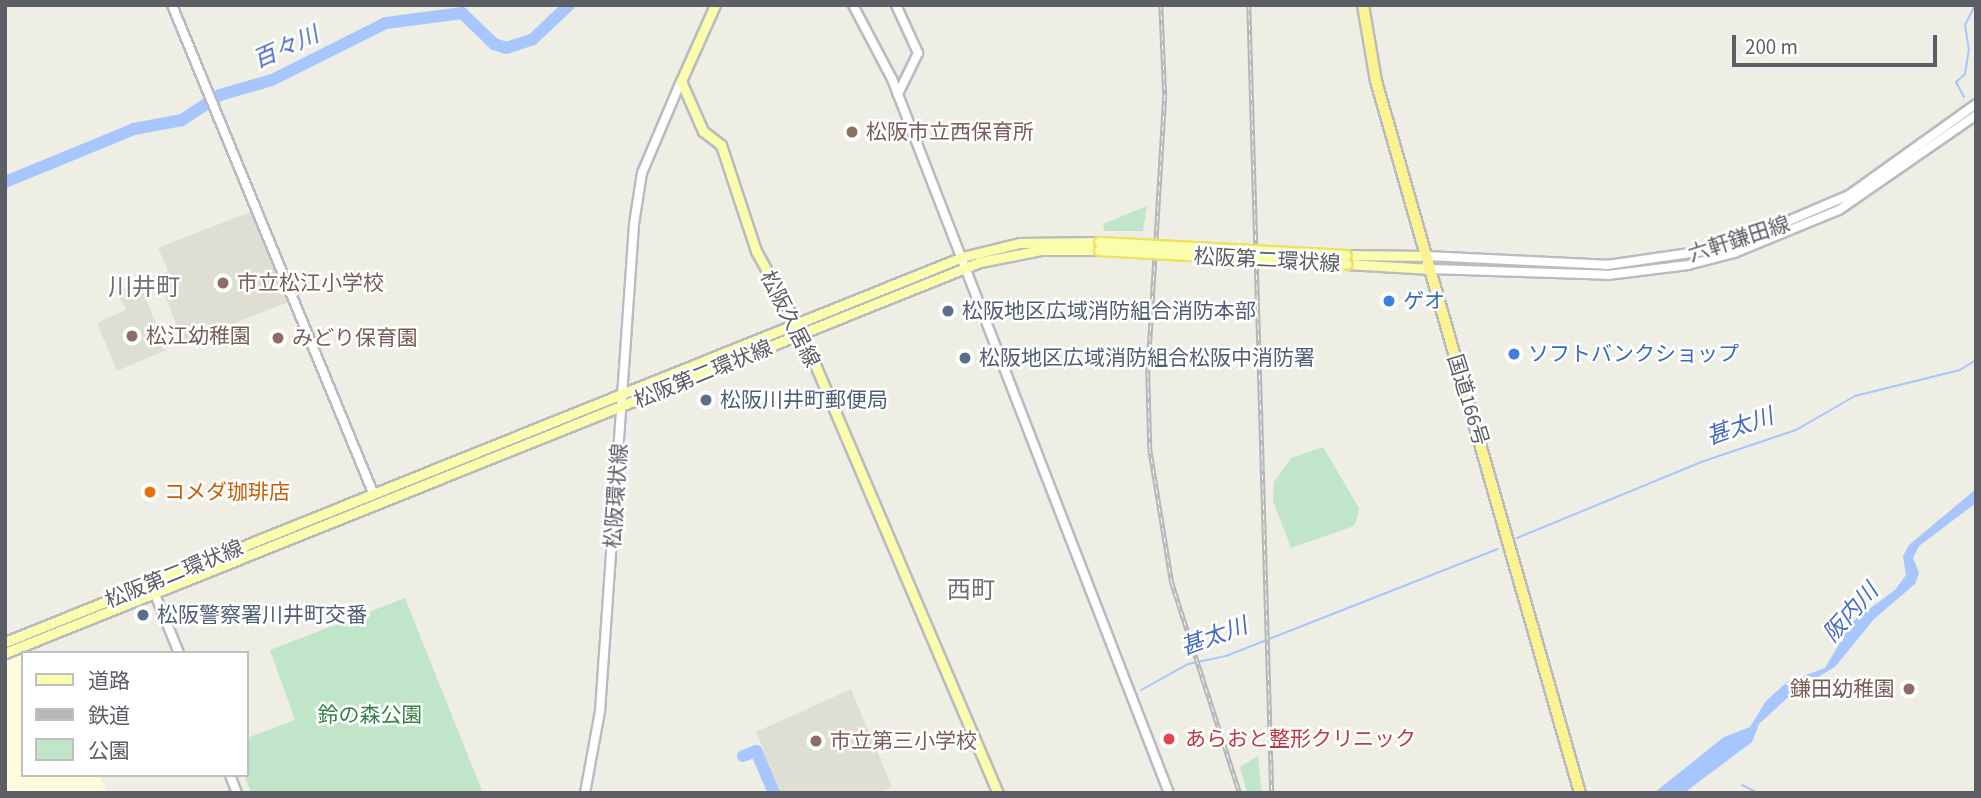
<!DOCTYPE html>
<html>
<head>
<meta charset="utf-8">
<style>
  body { margin:0 }
  #map { position:relative; width:1981px; height:798px; overflow:hidden; background:#eeeee4; font-family:"Source Sans 3","Noto Sans JP",sans-serif }
  div>[style] { position:absolute }
  .commercial>* { inset:0; background:#fdfbdb }
  .education>* { inset:0; background:#deded2 }
  .green>* { inset:0; background:#c1e5c8 }
  .water>* { inset:0; background:#a6c6fd }
  .stream>* { height:2px; margin:-1px; padding:0 1px; transform-origin:1px; border-radius:1px; background:#a6c6fd }
  .river>* { height:12px; margin:-6px; padding:0 6px; transform-origin:6px; border-radius:6px; background:#a6c6fd }
  .roads { filter:drop-shadow(2px 0 #babbc2) drop-shadow(-2px 0 #babbc2) drop-shadow(0 2px #babbc2) drop-shadow(0 -2px #babbc2) }
  .secondary>* { height:8px; margin:-4px; padding:0 4px; transform-origin:4px; border-radius:4px; background:#fff }
  .primary>* { height:9px; margin:-4.5px; padding:0 4.5px; transform-origin:4.5px; border-radius:4.5px; background:#fafdab }
  .highway>* { height:10px; margin:-5px; padding:0 5px; transform-origin:5px; border-radius:5px; background:#faf390 }
  .rail>* { height:4.5px; margin-top:-2.25px; transform-origin:0; background:repeating-linear-gradient(90deg,#fff 0 5px,#b7b7b8 0 10px); box-sizing:border-box; border-block:2px solid #b7b7b8 }
  .bridges { filter:drop-shadow(2px 0 #eee15e) drop-shadow(-2px 0 #eee15e) drop-shadow(0 2px #eee15e) drop-shadow(0 -2px #eee15e) }
  .primary-bridge>* { height:9px; margin:-4.5px; padding:0 4.5px; transform-origin:4.5px; border-radius:4.5px; background:#fafdab }
  .dots>* { width:19px; height:19px; translate:-50% -50%; box-sizing:border-box; border:4px solid #fff; border-radius:50% }
  span { translate:-50% -50%; white-space:nowrap; text-align:center; line-height:1.15; -webkit-text-stroke:5px #fff; paint-order:stroke }
  .education-label { font-size:21px; color:#785e54 }
  .left { translate:0 -50%; text-align:left }
  .right { translate:-100% -50%; text-align:right }
  .street-label { font-size:21px; color:#5c5e65 }
  .shop-label { font-size:21px; color:#366cbe }
  .service-label { font-size:21px; color:#4e5e75 }
  .food-label { font-size:21px; color:#c56008 }
  .park-label { font-size:21px; color:#368148 }
  .health-label { font-size:21px; color:#be3a42 }
  .water-label { font-size:23px; color:#486cc0; font-style:italic }
  .quarter-label { font-size:24px; color:#6d7076 }
  .frame { position:absolute; inset:0; border:7px solid #5c5e65; pointer-events:none }
  .legend { position:absolute; left:21px; top:651px; width:228px; height:126px; box-sizing:border-box; background:#fff; border:2px solid #bebfc1; margin:0; padding:9px 12px; list-style:none; font-size:21px; color:#5c5e65 }
  .legend li { display:flex; align-items:center; gap:14px; height:35px }
  .legend b { width:35px; border:2px solid #bebfc1 }
  .scale { position:absolute; left:1732px; top:35px; width:205px; height:32px; box-sizing:border-box; border:4px solid #5c5e65; border-top:0; padding-left:9px; font-size:21px; line-height:24px; white-space:nowrap; color:#5c5e65; -webkit-text-stroke:5px #fff; paint-order:stroke }
</style>
</head>
<body>
<div id="map">
  <div class="commercial">
    <div style="clip-path:polygon(23px 653px,23px 775px,100px 775px,107px 793px,5px 793px,5px 660px)"></div>
  </div>
  <div class="education">
    <div style="clip-path:polygon(255px 210px,290px 296px,286px 303px,183px 343px,158px 276px,168px 271px,158px 248px)"></div>
    <div style="clip-path:polygon(127px 285px,131px 290px,141px 286px,166px 350px,117px 371px,97px 323px,126px 310px,117px 291px)"></div>
    <div style="clip-path:polygon(851px 689px,892px 787px,878px 793px,776px 793px,757px 751px,763px 749px,756px 732px)"></div>
  </div>
  <div class="green">
    <div style="clip-path:polygon(1147px 206px,1143px 231px,1105px 231px,1103px 224px)"></div>
    <div style="clip-path:polygon(1323px 447px,1359px 508px,1357px 519px,1354px 526px,1291px 548px,1273px 501px,1274px 482px,1291px 458px)"></div>
    <div style="clip-path:polygon(405px 598px,483px 793px,251px 793px,244px 775px,247px 738px,295px 720px,270px 650px)"></div>
    <div style="clip-path:polygon(1258px 756px,1262px 793px,1247px 793px,1240px 767px)"></div>
  </div>
  <div class="water">
    <div style="clip-path:polygon(1976px 489px,1976px 503px,1919px 546px,1913px 558px,1919px 573px,1915px 584px,1874px 619px,1835px 667px,1797px 689px,1759px 724px,1752px 742px,1684px 793px,1654px 793px,1724px 737px,1750px 727px,1766px 701px,1787px 682px,1825px 668px,1852px 622px,1895px 590px,1906px 575px,1903px 556px,1909px 545px)"></div>
  </div>
  <div class="stream">
    <div style="left:1964px;top:97px;width:17px;rotate:-118deg"></div>
    <div style="left:1956px;top:82px;width:12px;rotate:-42deg"></div>
    <div style="left:1965px;top:74px;width:24px;rotate:-81deg"></div>
    <div style="left:1969px;top:50px;width:25px;rotate:-99deg"></div>
    <div style="left:1965px;top:25px;width:22px;rotate:-63deg"></div>
    <div style="left:1517px;top:538px;width:202px;rotate:-22.4deg"></div>
    <div style="left:1704px;top:461px;width:97px;rotate:-18.6deg"></div>
    <div style="left:1796px;top:430px;width:68px;rotate:-30deg"></div>
    <div style="left:1855px;top:396px;width:108px;rotate:-13.9deg"></div>
    <div style="left:1960px;top:370px;width:19px;rotate:-32deg"></div>
    <div style="left:1141px;top:690px;width:54px;rotate:-29deg"></div>
    <div style="left:1188px;top:664px;width:39px;rotate:-12deg"></div>
    <div style="left:1226px;top:656px;width:292px;rotate:-21.5deg"></div>
    <div style="left:1742px;top:785px;width:18px;rotate:27deg"></div>
  </div>
  <div class="river">
    <div style="left:5px;top:182px;width:139px;rotate:-22.3deg"></div>
    <div style="left:134px;top:129px;width:49px;rotate:-10.6deg"></div>
    <div style="left:182px;top:120px;width:45px;rotate:-33.3deg"></div>
    <div style="left:220px;top:95px;width:54px;rotate:-16.1deg"></div>
    <div style="left:272px;top:80px;width:127px;rotate:-26.6deg"></div>
    <div style="left:386px;top:23px;width:77px;rotate:-7.5deg"></div>
    <div style="left:462px;top:13px;width:45px;rotate:44.1deg"></div>
    <div style="left:494px;top:44px;width:13px;rotate:18deg"></div>
    <div style="left:506px;top:48px;width:28px;rotate:-18deg"></div>
    <div style="left:533px;top:39px;width:50px;rotate:-43.4deg"></div>
    <div style="left:743px;top:756px;width:14px;rotate:-21deg"></div>
    <div style="left:756px;top:751px;width:46px;rotate:66.8deg"></div>
  </div>
  <div class="roads">
    <div class="secondary">
      <div style="left:172px;top:5px;width:530px;rotate:67.6deg"></div>
      <div style="left:853px;top:5px;width:84px;rotate:62.2deg"></div>
      <div style="left:892px;top:79px;width:766px;rotate:68.8deg"></div>
      <div style="left:896px;top:5px;width:53px;rotate:65.4deg"></div>
      <div style="left:918px;top:53px;width:46px;rotate:116deg"></div>
      <div style="left:1426px;top:256px;width:181px;rotate:2.8deg"></div>
      <div style="left:1607px;top:265px;width:119px;rotate:-8.2deg"></div>
      <div style="left:1725px;top:248px;width:135px;rotate:-23.1deg"></div>
      <div style="left:1849px;top:195px;width:156px;rotate:-35.6deg"></div>
      <div style="left:1431px;top:269px;width:177px;rotate:1.9deg"></div>
      <div style="left:1608px;top:275px;width:81px;rotate:-7.1deg"></div>
      <div style="left:1688px;top:265px;width:48px;rotate:-14.6deg"></div>
      <div style="left:1734px;top:253px;width:113px;rotate:-22.3deg"></div>
      <div style="left:1839px;top:210px;width:167px;rotate:-34.7deg"></div>
      <div style="left:150px;top:582px;width:77px;rotate:67.8deg"></div>
      <div style="left:230px;top:775px;width:19px;rotate:69deg"></div>
      <div style="left:585px;top:793px;width:83px;rotate:-79.6deg"></div>
      <div style="left:600px;top:711px;width:488px;rotate:-86deg"></div>
      <div style="left:634px;top:224px;width:52px;rotate:-81.1deg"></div>
      <div style="left:642px;top:173px;width:100px;rotate:-67deg"></div>
    </div>
    <div class="primary">
      <div style="left:715px;top:5px;width:83px;rotate:114.1deg"></div>
      <div style="left:681px;top:81px;width:55px;rotate:66.3deg"></div>
      <div style="left:703px;top:131px;width:23px;rotate:38deg"></div>
      <div style="left:721px;top:145px;width:112px;rotate:71.7deg"></div>
      <div style="left:756px;top:251px;width:95px;rotate:61deg"></div>
      <div style="left:802px;top:334px;width:499px;rotate:66.9deg"></div>
      <div style="left:1346px;top:255px;width:80px;rotate:0.7deg"></div>
      <div style="left:1347px;top:264px;width:84px;rotate:3.4deg"></div>
      <div style="left:5px;top:642px;width:1032px;rotate:-21.91deg"></div>
      <div style="left:962px;top:257px;width:60px;rotate:-13.6deg"></div>
      <div style="left:1020px;top:243px;width:79px;rotate:-0.7deg"></div>
      <div style="left:5px;top:653px;width:1050px;rotate:-21.85deg"></div>
      <div style="left:980px;top:262px;width:62px;rotate:-11.1deg"></div>
      <div style="left:1041px;top:250px;width:58px"></div>
    </div>
    <div class="highway">
      <div style="left:1363px;top:5px;width:77px;rotate:80.3deg"></div>
      <div style="left:1376px;top:81px;width:741px;rotate:74.01deg"></div>
    </div>
  </div>
  <div class="rail">
    <div style="left:1161px;top:5px;width:91px;rotate:87.5deg"></div>
    <div style="left:1165px;top:96px;width:278px;rotate:93.5deg"></div>
    <div style="left:1148px;top:373px;width:76px;rotate:88.5deg"></div>
    <div style="left:1150px;top:449px;width:136px;rotate:80.7deg"></div>
    <div style="left:1172px;top:583px;width:221px;rotate:72.1deg"></div>
    <div style="left:1249px;top:5px;width:788px;rotate:88.33deg"></div>
  </div>
  <div class="bridges">
    <div class="primary-bridge">
      <div style="left:1099px;top:242px;width:247px;rotate:3deg"></div>
      <div style="left:1099px;top:250px;width:248px;rotate:3.2deg"></div>
    </div>
  </div>
  <div class="dots">
    <div style="left:852px;top:132px;background:#8d6e63"></div>
    <div style="left:223px;top:283px;background:#8d6e63"></div>
    <div style="left:1389px;top:301px;background:#3f7fe0"></div>
    <div style="left:948px;top:311px;background:#5c6f8a"></div>
    <div style="left:132px;top:336px;background:#8d6e63"></div>
    <div style="left:278px;top:338px;background:#8d6e63"></div>
    <div style="left:1514px;top:354px;background:#3f7fe0"></div>
    <div style="left:965px;top:358px;background:#5c6f8a"></div>
    <div style="left:706px;top:400px;background:#5c6f8a"></div>
    <div style="left:150px;top:492px;background:#e8710a"></div>
    <div style="left:143px;top:615px;background:#5c6f8a"></div>
    <div style="left:1909px;top:689px;background:#8d6e63"></div>
    <div style="left:1169px;top:739px;background:#e0444e"></div>
    <div style="left:816px;top:741px;background:#8d6e63"></div>
  </div>
  <div class="education-label">
    <span class="left" style="left:866px;top:132px">松阪市立西保育所</span>
    <span class="left" style="left:237px;top:283px">市立松江小学校</span>
    <span class="left" style="left:146px;top:336px">松江幼稚園</span>
    <span class="left" style="left:292px;top:338px">みどり保育園</span>
    <span class="right" style="left:1895px;top:689px">鎌田幼稚園</span>
    <span class="left" style="left:830px;top:741px">市立第三小学校</span>
  </div>
  <div class="street-label">
    <span style="left:1739px;top:239px;rotate:-18deg">六軒鎌田線</span>
    <span style="left:1267px;top:260px;rotate:3deg">松阪第二環状線</span>
    <span style="left:790px;top:319px;rotate:63deg">松阪久居線</span>
    <span style="left:703px;top:374px;rotate:-22deg">松阪第二環状線</span>
    <span style="left:1468px;top:400px;rotate:73deg">国道166号</span>
    <span style="left:616px;top:496px;rotate:-86deg">松阪環状線</span>
    <span style="left:174px;top:574px;rotate:-22deg">松阪第二環状線</span>
  </div>
  <div class="shop-label">
    <span class="left" style="left:1403px;top:301px">ゲオ</span>
    <span class="left" style="left:1528px;top:354px">ソフトバンクショップ</span>
  </div>
  <div class="service-label">
    <span class="left" style="left:962px;top:311px">松阪地区広域消防組合消防本部</span>
    <span class="left" style="left:979px;top:358px">松阪地区広域消防組合松阪中消防署</span>
    <span class="left" style="left:720px;top:400px">松阪川井町郵便局</span>
    <span class="left" style="left:157px;top:615px">松阪警察署川井町交番</span>
  </div>
  <div class="food-label">
    <span class="left" style="left:164px;top:492px">コメダ珈琲店</span>
  </div>
  <div class="park-label">
    <span style="left:370px;top:715px">鈴の森公園</span>
  </div>
  <div class="health-label">
    <span class="left" style="left:1185px;top:739px">あらおと整形クリニック</span>
  </div>
  <div class="water-label">
    <span style="left:286px;top:48px;rotate:-24deg">百々川</span>
    <span style="left:1740px;top:427px;rotate:-19deg">甚太川</span>
    <span style="left:1851px;top:613px;rotate:-48deg">阪内川</span>
    <span style="left:1214px;top:637px;rotate:-20deg">甚太川</span>
  </div>
  <div class="quarter-label">
    <span style="left:144px;top:288px">川井町</span>
    <span style="left:971px;top:591px">西町</span>
  </div>
  <div class="frame"></div>
  <ul class="legend">
  <li><b style="height:9px;background:#fafdab"></b>道路</li>
  <li><b style="height:9px;background:#b7b7b8"></b>鉄道</li>
  <li><b style="height:19px;background:#c1e5c8"></b>公園</li>
  </ul>
  <div class="scale">200 m</div>
</div>
</body>
</html>
